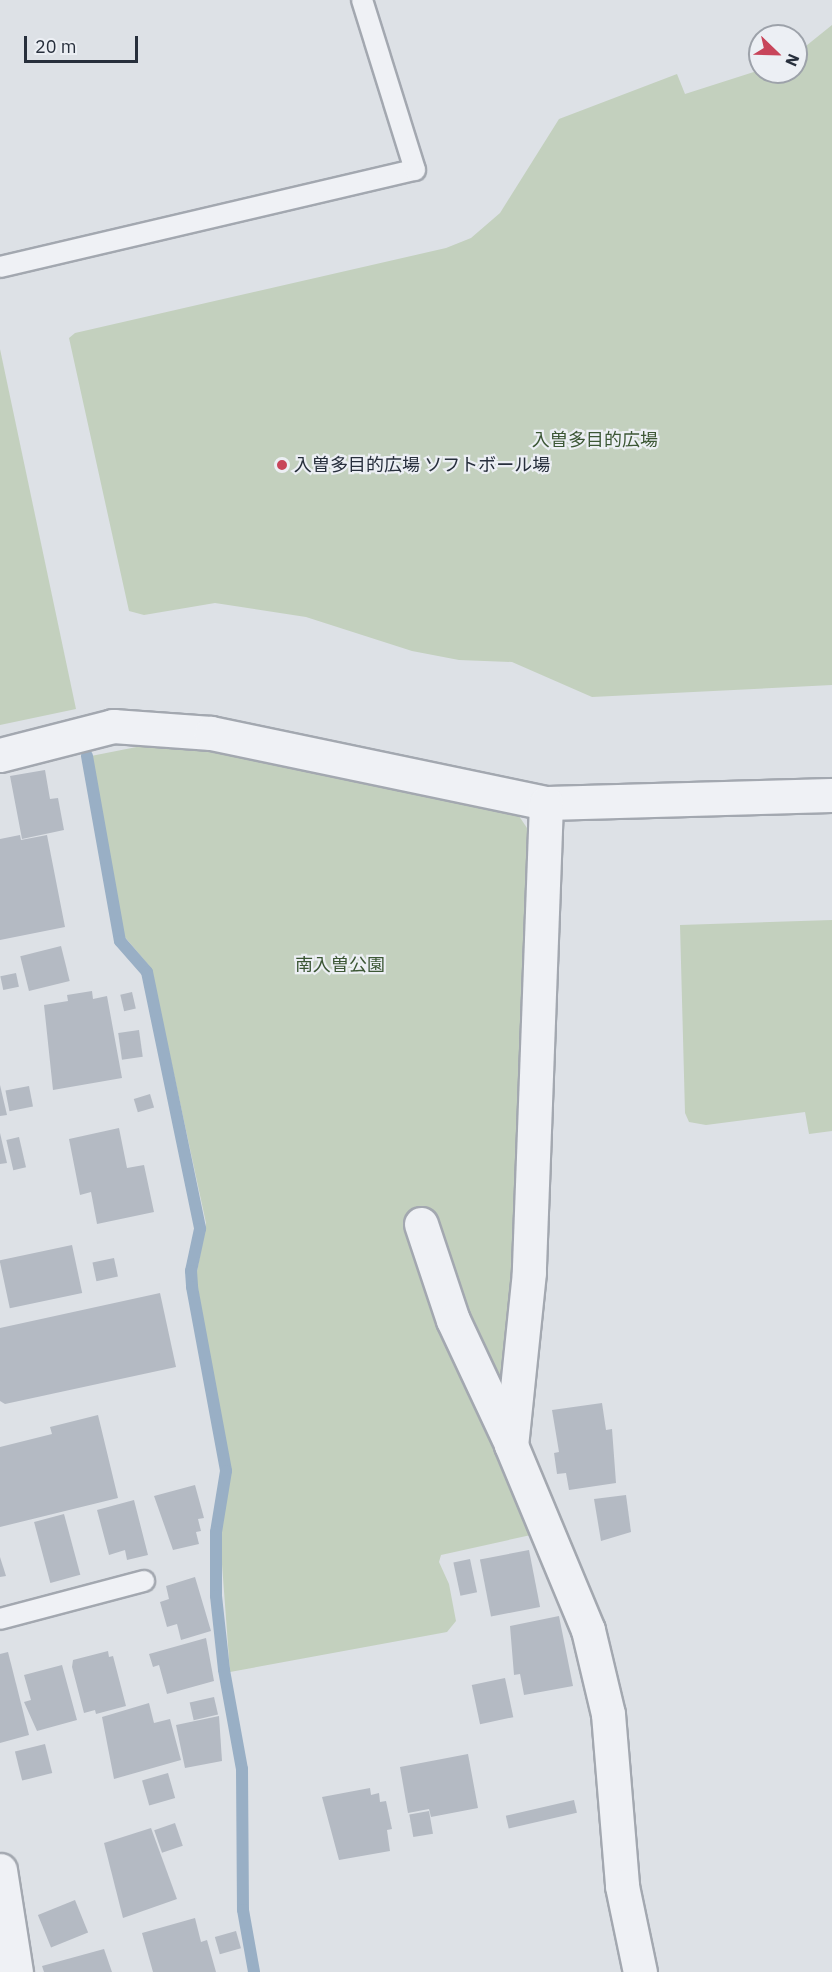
<!DOCTYPE html>
<html>
<head>
<meta charset="utf-8">
<style>
  body { margin:0 }
  #map { position:relative; width:832px; height:1972px; overflow:hidden; background:#dde1e6; font-family:"IBM Plex Sans","Noto Sans JP",sans-serif }
  div>[style] { position:absolute }
  .green>* { inset:0; background:#c3d0be }
  .stream>* { height:12px; margin:-6px; padding:0 6px; transform-origin:6px; border-radius:6px; background:#99afc5 }
  .building>* { inset:0; background:#b4bac3; transform-origin:0 0 }
  .roads { filter:drop-shadow(2px 0 #a3a8b0) drop-shadow(-2px 0 #a3a8b0) drop-shadow(0 2px #a3a8b0) drop-shadow(0 -2px #a3a8b0) }
  .lane>* { height:20px; margin:-10px; padding:0 10px; transform-origin:10px; border-radius:10px; background:#eff1f5 }
  .street>* { height:33px; margin:-16.5px; padding:0 16.5px; transform-origin:16.5px; border-radius:16.5px; background:#eff1f5 }
  .dots>* { width:16px; height:16px; translate:-50% -50%; box-sizing:border-box; border:3px solid #eceff4; border-radius:50% }
  span { translate:-50% -50%; white-space:nowrap; text-align:center; line-height:1.15; -webkit-text-stroke:4.5px #eceff4; paint-order:stroke }
  .park-label { font-size:18px; color:#3c5735 }
  .poi-label { font-size:18px; color:#272f3c }
  .left { translate:0 -50%; text-align:left }
  .north { position:absolute; left:748px; top:24px; width:60px; height:60px; box-sizing:border-box; background:#eceff4; border:2px solid #9da2aa; border-radius:50%; rotate:113deg; font-size:16px; font-weight:700; line-height:24px; text-align:center; color:#272f3c }
  .north::after { content:''; display:block; margin:auto; width:21px; height:27px; background:#c8455a; clip-path:polygon(50% 0,100% 100%,50% 72%,0 100%) }
  .scale { position:absolute; left:24px; top:36px; width:114px; height:27px; box-sizing:border-box; border:3px solid #272f3c; border-top:0; padding-left:8px; font-size:18px; line-height:21px; white-space:nowrap; color:#272f3c; -webkit-text-stroke:4px #eceff4; paint-order:stroke }
</style>
</head>
<body>
<div id="map">
  <div class="green">
    <div style="clip-path:polygon(832px 25px,832px 685px,592px 697px,512px 662px,459px 660px,412px 651px,306px 617px,215px 603px,144px 615px,129px 611px,69px 338px,75px 333px,446px 248px,471px 238px,500px 213px,559px 119px,677px 74px,685px 94px,760px 70px,796px 72px,796px 54px)"></div>
    <div style="clip-path:polygon(0 349px,76px 709px,0 725px)"></div>
    <div style="clip-path:polygon(162px 742px,243px 752px,515px 810px,531px 834px,518px 1204px,503px 1396px,540px 1533px,441px 1555px,439px 1562px,449px 1584px,456px 1621px,447px 1632px,230px 1672px,219px 1524px,229px 1472px,196px 1277px,206px 1223px,151px 968px,124px 936px,91px 756px)"></div>
    <div style="clip-path:polygon(832px 920px,832px 1131px,809px 1134px,805px 1112px,706px 1125px,689px 1122px,685px 1113px,680px 925px)"></div>
  </div>
  <div class="stream">
    <div style="left:87px;top:756px;width:188px;rotate:79.9deg"></div>
    <div style="left:120px;top:941px;width:41px;rotate:48.9deg"></div>
    <div style="left:147px;top:972px;width:262px;rotate:78.3deg"></div>
    <div style="left:200px;top:1229px;width:43px;rotate:102.1deg"></div>
    <div style="left:191px;top:1271px;width:16px;rotate:86deg"></div>
    <div style="left:192px;top:1287px;width:187px;rotate:79.5deg"></div>
    <div style="left:226px;top:1471px;width:62px;rotate:99.3deg"></div>
    <div style="left:216px;top:1532px;width:64px;rotate:90deg"></div>
    <div style="left:216px;top:1596px;width:74px;rotate:83.8deg"></div>
    <div style="left:224px;top:1670px;width:101px;rotate:79.7deg"></div>
    <div style="left:242px;top:1769px;width:141px;rotate:89.6deg"></div>
    <div style="left:243px;top:1910px;width:63px;rotate:79.9deg"></div>
  </div>
  <div class="building">
    <div style="clip-path:polygon(45px 770px,50px 799px,58px 798px,64px 830px,22px 839px,10px 776px)"></div>
    <div style="clip-path:polygon(20px 835px,21px 840px,47px 835px,65px 927px,0 940px,0 839px)"></div>
    <div style="left:61px;top:946px;width:36px;height:42px;rotate:76deg"></div>
    <div style="left:16px;top:973px;width:14px;height:16px;rotate:78deg"></div>
    <div style="clip-path:polygon(92px 991px,93px 999px,107px 996px,122px 1078px,53px 1090px,44px 1005px,68px 1001px,67px 995px)"></div>
    <div style="left:132px;top:992px;width:17px;height:12px;rotate:77deg"></div>
    <div style="left:139px;top:1030px;width:27px;height:21px;rotate:82deg"></div>
    <div style="clip-path:polygon(0 1085px,7px 1115px,0 1116px)"></div>
    <div style="left:29px;top:1086px;width:21px;height:24px;rotate:79deg"></div>
    <div style="left:150px;top:1094px;width:14px;height:17px;rotate:73deg"></div>
    <div style="clip-path:polygon(119px 1128px,127px 1168px,144px 1165px,154px 1212px,97px 1224px,91px 1192px,80px 1195px,69px 1139px)"></div>
    <div style="clip-path:polygon(0 1133px,7px 1163px,0 1164px)"></div>
    <div style="left:19px;top:1137px;width:31px;height:13px;rotate:77deg"></div>
    <div style="left:72px;top:1245px;width:49px;height:74px;rotate:78deg"></div>
    <div style="left:114px;top:1258px;width:19px;height:22px;rotate:78deg"></div>
    <div style="clip-path:polygon(160px 1293px,176px 1367px,5px 1404px,0 1401px,0 1328px)"></div>
    <div style="clip-path:polygon(602px 1403px,606px 1430px,612px 1429px,616px 1483px,569px 1490px,566px 1473px,557px 1474px,554px 1453px,559px 1452px,552px 1410px)"></div>
    <div style="clip-path:polygon(98px 1415px,118px 1498px,0 1527px,0 1447px,52px 1434px,50px 1427px)"></div>
    <div style="clip-path:polygon(195px 1485px,204px 1518px,198px 1519px,201px 1531px,196px 1532px,199px 1544px,173px 1550px,154px 1496px)"></div>
    <div style="clip-path:polygon(626px 1495px,631px 1532px,601px 1541px,594px 1499px)"></div>
    <div style="clip-path:polygon(134px 1500px,148px 1555px,127px 1560px,125px 1550px,109px 1555px,97px 1510px)"></div>
    <div style="left:64px;top:1514px;width:63px;height:31px;rotate:75deg"></div>
    <div style="left:529px;top:1550px;width:58px;height:50px;rotate:79deg"></div>
    <div style="clip-path:polygon(0 1557px,6px 1576px,0 1577px)"></div>
    <div style="left:470px;top:1559px;width:34px;height:17px;rotate:78deg"></div>
    <div style="clip-path:polygon(195px 1577px,211px 1631px,181px 1640px,177px 1624px,167px 1627px,160px 1602px,169px 1599px,166px 1586px)"></div>
    <div style="clip-path:polygon(559px 1616px,573px 1686px,524px 1695px,520px 1674px,514px 1675px,510px 1626px)"></div>
    <div style="clip-path:polygon(206px 1638px,214px 1681px,167px 1694px,159px 1665px,153px 1667px,149px 1654px)"></div>
    <div style="clip-path:polygon(108px 1651px,109px 1657px,113px 1656px,126px 1706px,96px 1714px,95px 1710px,84px 1713px,72px 1667px,73px 1660px)"></div>
    <div style="clip-path:polygon(8px 1652px,29px 1735px,0 1743px,0 1654px)"></div>
    <div style="clip-path:polygon(62px 1665px,77px 1720px,37px 1731px,24px 1702px,31px 1700px,24px 1675px)"></div>
    <div style="left:505px;top:1678px;width:40px;height:34px;rotate:78deg"></div>
    <div style="left:214px;top:1697px;width:18px;height:25px;rotate:77deg"></div>
    <div style="clip-path:polygon(149px 1703px,154px 1723px,170px 1719px,181px 1760px,114px 1779px,102px 1717px)"></div>
    <div style="clip-path:polygon(219px 1716px,222px 1761px,185px 1768px,176px 1725px)"></div>
    <div style="left:45px;top:1744px;width:30px;height:31px;rotate:76deg"></div>
    <div style="clip-path:polygon(468px 1754px,478px 1808px,431px 1817px,429px 1809px,408px 1813px,400px 1767px)"></div>
    <div style="left:168px;top:1773px;width:26px;height:27px;rotate:74deg"></div>
    <div style="clip-path:polygon(370px 1788px,371px 1795px,379px 1793px,380px 1802px,386px 1801px,392px 1829px,387px 1830px,390px 1851px,339px 1860px,322px 1797px)"></div>
    <div style="left:574px;top:1800px;width:13px;height:70px;rotate:77deg"></div>
    <div style="left:429px;top:1811px;width:23px;height:20px;rotate:80deg"></div>
    <div style="left:175px;top:1823px;width:24px;height:22px;rotate:71deg"></div>
    <div style="clip-path:polygon(151px 1828px,177px 1899px,123px 1918px,104px 1843px)"></div>
    <div style="left:75px;top:1900px;width:35px;height:40px;rotate:68deg"></div>
    <div style="clip-path:polygon(195px 1918px,201px 1942px,207px 1940px,216px 1972px,153px 1972px,142px 1933px)"></div>
    <div style="left:236px;top:1931px;width:18px;height:22px;rotate:74deg"></div>
    <div style="clip-path:polygon(104px 1949px,112px 1972px,44px 1972px,42px 1966px)"></div>
  </div>
  <div class="roads">
    <div class="lane">
      <div style="left:0;top:267px;width:426px;rotate:-13.2deg"></div>
      <div style="left:415px;top:170px;width:178px;rotate:-107.3deg"></div>
      <div style="left:0;top:1619px;width:149px;rotate:-14.8deg"></div>
    </div>
    <div class="street">
      <div style="left:0;top:755px;width:117px;rotate:-14.4deg"></div>
      <div style="left:113px;top:726px;width:98px;rotate:4.1deg"></div>
      <div style="left:211px;top:733px;width:342px;rotate:11.8deg"></div>
      <div style="left:546px;top:803px;width:286px;rotate:-1.6deg"></div>
      <div style="left:546px;top:803px;width:469px;rotate:92.1deg"></div>
      <div style="left:529px;top:1272px;width:174px;rotate:95.9deg"></div>
      <div style="left:511px;top:1445px;width:200px;rotate:67.4deg"></div>
      <div style="left:588px;top:1630px;width:86px;rotate:76.6deg"></div>
      <div style="left:608px;top:1714px;width:173px;rotate:85.3deg"></div>
      <div style="left:622px;top:1886px;width:88px;rotate:78.2deg"></div>
      <div style="left:421px;top:1224px;width:101px;rotate:71.6deg"></div>
      <div style="left:453px;top:1320px;width:137px;rotate:64.9deg"></div>
      <div style="left:0;top:1870px;width:103px;rotate:81.1deg"></div>
    </div>
  </div>
  <div class="dots">
    <div style="left:282px;top:465px;background:#c8455a"></div>
  </div>
  <div class="park-label">
    <span style="left:595px;top:440px">入曽多目的広場</span>
    <span style="left:340px;top:965px">南入曽公園</span>
  </div>
  <div class="poi-label">
    <span class="left" style="left:294px;top:465px">入曽多目的広場 ソフトボール場</span>
  </div>
  <div class="north">N</div>
  <div class="scale">20 m</div>
</div>
</body>
</html>
